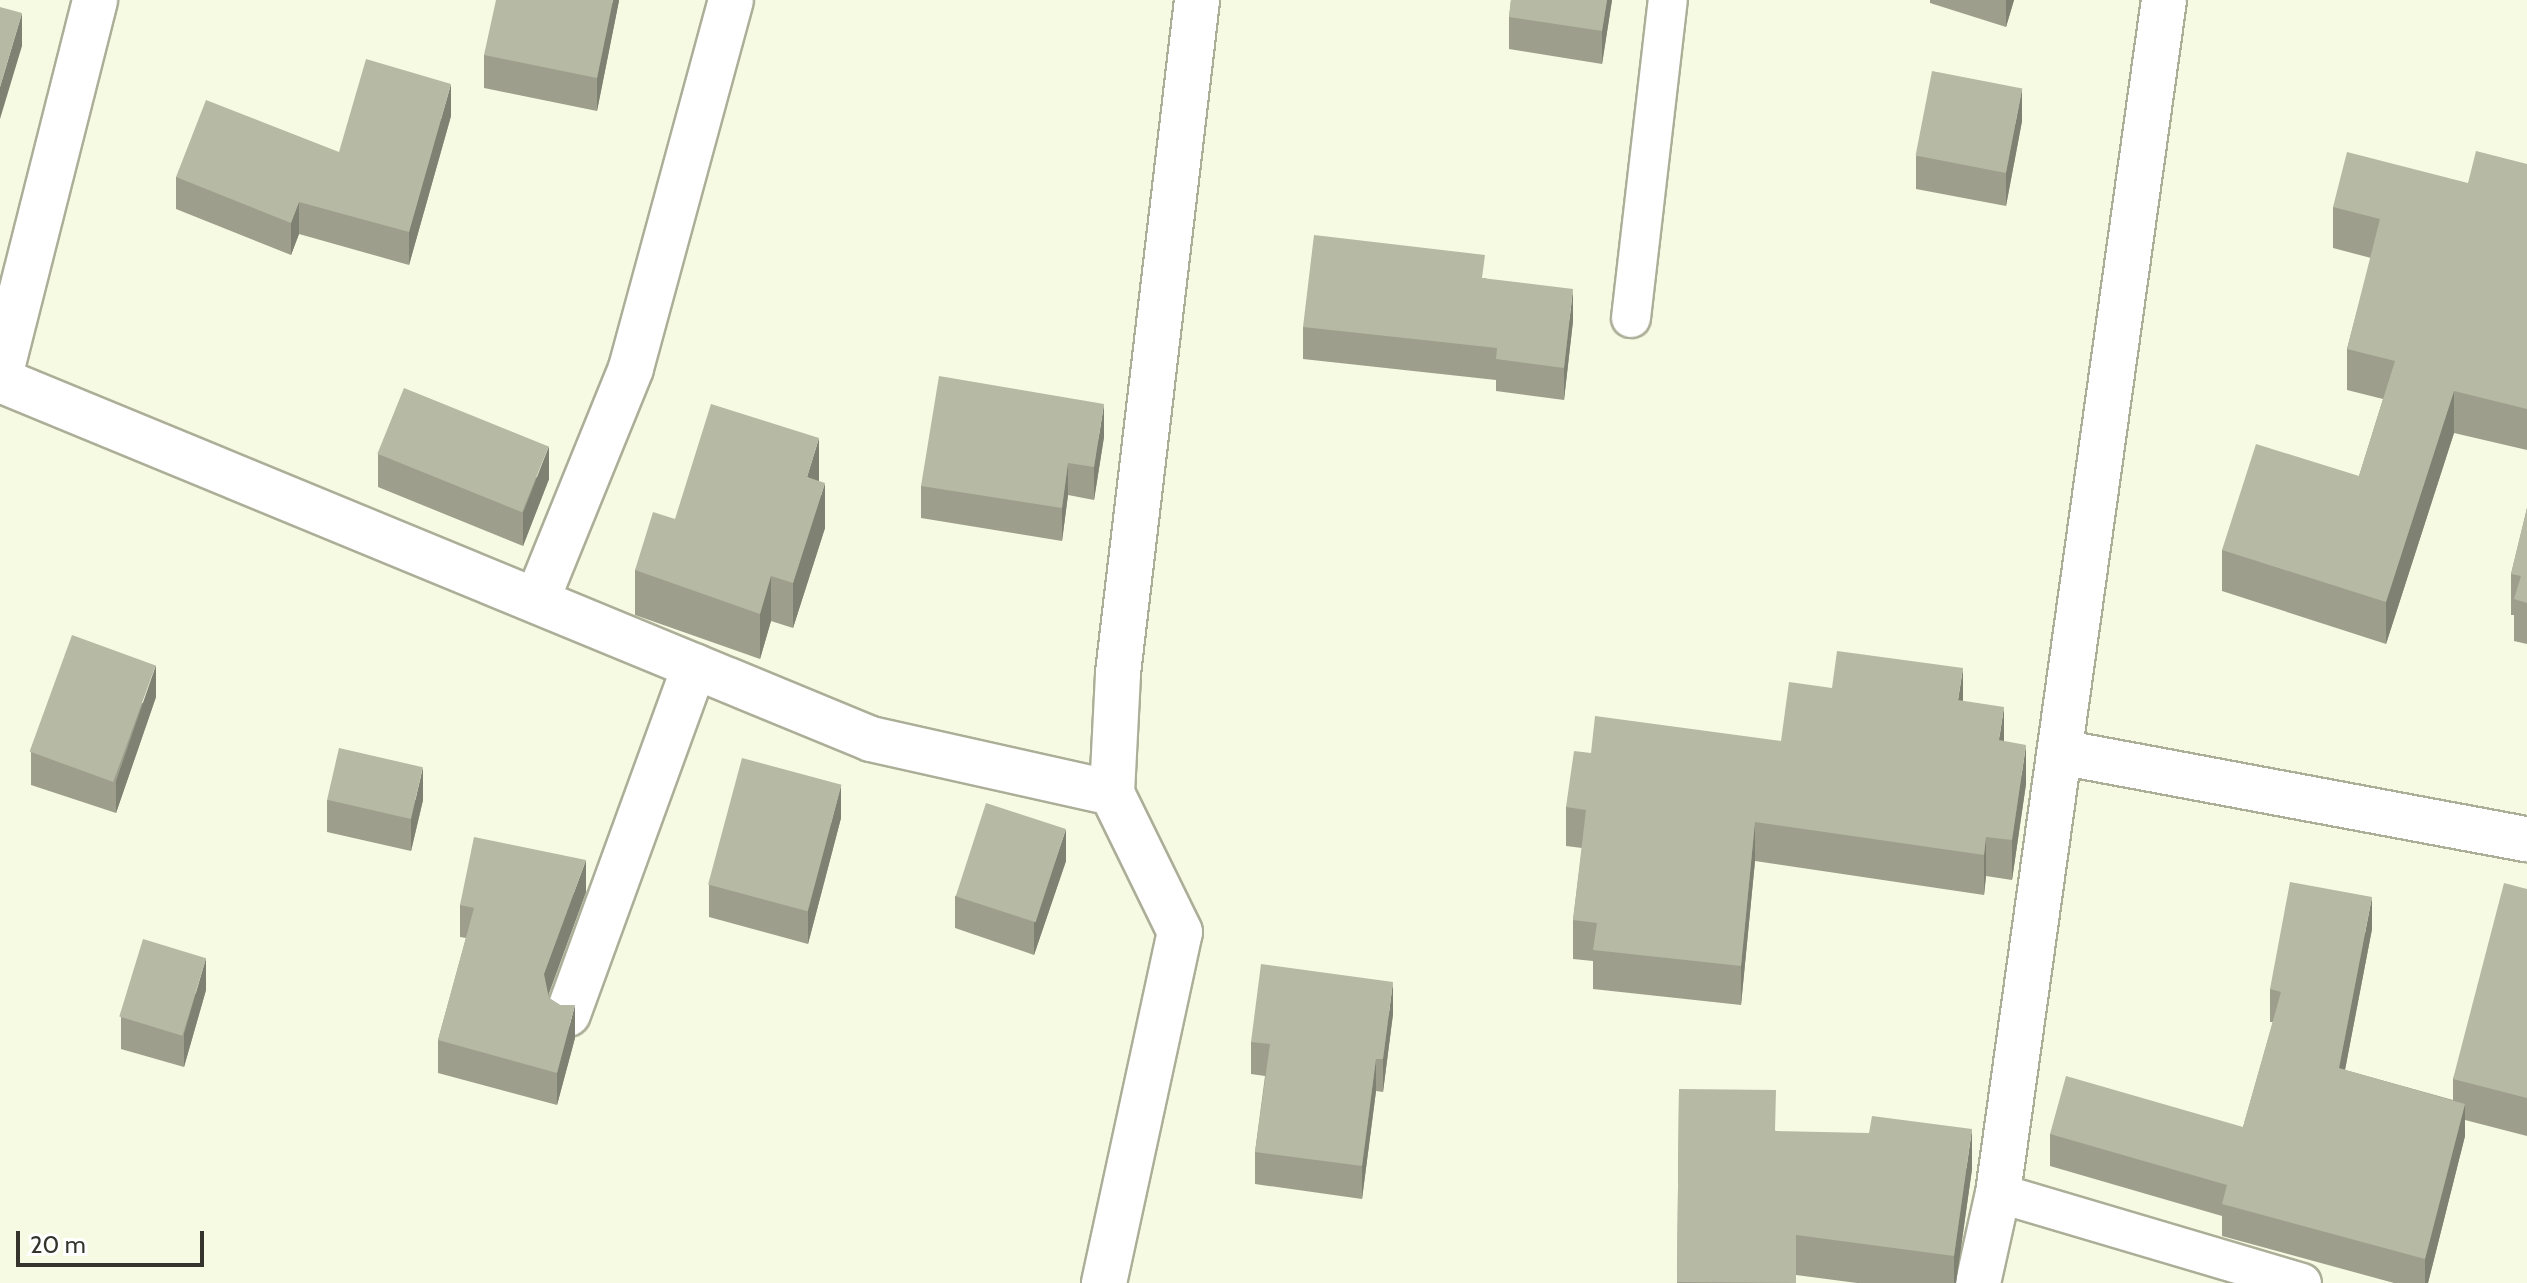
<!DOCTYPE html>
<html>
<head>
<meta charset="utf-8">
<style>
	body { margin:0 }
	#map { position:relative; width:2527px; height:1283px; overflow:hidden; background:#f7fae3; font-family:Cabin,sans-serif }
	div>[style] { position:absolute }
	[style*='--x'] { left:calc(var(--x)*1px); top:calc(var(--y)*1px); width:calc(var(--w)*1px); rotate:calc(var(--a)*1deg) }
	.roads { filter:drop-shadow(2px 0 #acae98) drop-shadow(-2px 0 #acae98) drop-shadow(0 2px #acae98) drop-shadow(0 -2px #acae98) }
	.service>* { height:38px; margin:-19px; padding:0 19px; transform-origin:19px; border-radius:19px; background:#fff }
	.minor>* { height:44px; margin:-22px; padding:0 22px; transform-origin:22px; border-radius:22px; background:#fff }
	.wall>* { inset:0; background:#9d9f8c }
	.shaded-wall>* { inset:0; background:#7f8272 }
	.building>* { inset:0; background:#b6b9a3; transform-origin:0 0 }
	span { translate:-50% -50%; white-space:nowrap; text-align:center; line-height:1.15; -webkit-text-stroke:7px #fff; paint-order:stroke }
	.scale { position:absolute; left:16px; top:1231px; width:188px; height:36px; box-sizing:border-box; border:4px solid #34342c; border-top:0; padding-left:10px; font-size:24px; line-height:28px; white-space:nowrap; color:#34342c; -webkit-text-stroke:6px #fff; paint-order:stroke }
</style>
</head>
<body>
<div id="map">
	<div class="roads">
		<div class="service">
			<div style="--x:1631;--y:318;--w:320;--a:-83.4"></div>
			<div style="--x:1998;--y:1193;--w:317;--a:16.5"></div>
		</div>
		<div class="minor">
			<div style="--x:0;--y:376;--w:388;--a:-75.8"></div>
			<div style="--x:0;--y:380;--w:942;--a:22.4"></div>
			<div style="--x:871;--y:739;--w:247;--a:12.6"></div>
			<div style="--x:537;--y:600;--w:250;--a:-67.9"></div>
			<div style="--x:631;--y:368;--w:381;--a:-74.8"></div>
			<div style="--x:2060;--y:752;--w:475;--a:10.6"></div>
			<div style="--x:568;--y:1014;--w:370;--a:-70"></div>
			<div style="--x:1104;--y:1283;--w:359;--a:-77.8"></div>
			<div style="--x:1180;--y:932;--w:155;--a:-116.1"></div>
			<div style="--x:1112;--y:793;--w:120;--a:-87.1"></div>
			<div style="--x:1118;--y:673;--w:678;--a:-83.3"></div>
			<div style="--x:1978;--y:1283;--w:92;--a:-77.5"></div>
			<div style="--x:1998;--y:1193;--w:1204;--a:-82.08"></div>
		</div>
	</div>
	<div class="wall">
		<div style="clip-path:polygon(619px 0,597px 111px,484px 88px,484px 55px)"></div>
		<div style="clip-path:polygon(1511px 0,1612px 0,1602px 64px,1509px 49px,1509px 17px)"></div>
		<div style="clip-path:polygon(1930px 0,2014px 0,2006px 27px,1930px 3px)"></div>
		<div style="clip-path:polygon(451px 116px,409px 265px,299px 234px,291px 255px,176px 209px,176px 177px,339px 152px)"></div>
		<div style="clip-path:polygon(2022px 121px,2006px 206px,1916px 189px,1916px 156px)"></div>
		<div style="clip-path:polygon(2527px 164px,2527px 450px,2454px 433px,2386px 644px,2222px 591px,2222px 550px,2359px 476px,2383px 399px,2347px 390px,2347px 349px,2371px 258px,2333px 248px,2333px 207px,2468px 183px)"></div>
		<div style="clip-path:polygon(1485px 278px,1573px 321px,1564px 400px,1496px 391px,1496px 380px,1303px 359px,1303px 327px)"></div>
		<div style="clip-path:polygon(1104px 437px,1094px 500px,1068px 495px,1062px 541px,921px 518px,921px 486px)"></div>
		<div style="clip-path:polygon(378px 454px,549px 479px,523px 546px,378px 487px)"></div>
		<div style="clip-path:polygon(819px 481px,825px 528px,793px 628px,771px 621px,760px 659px,635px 615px,635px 570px,675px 519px)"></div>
		<div style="clip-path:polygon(2527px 508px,2527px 644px,2514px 641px,2514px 615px,2511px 615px,2511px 574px)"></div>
		<div style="clip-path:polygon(1832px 688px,1963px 701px,2004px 741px,2026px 784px,2012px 880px,1986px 876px,1984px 895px,1755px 861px,1741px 1005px,1593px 989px,1593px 961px,1573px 959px,1573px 920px,1582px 848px,1566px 846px,1566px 807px,1591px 753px,1781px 741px)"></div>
		<div style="clip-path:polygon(156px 697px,116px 813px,31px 785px,31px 752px)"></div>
		<div style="clip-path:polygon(327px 800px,423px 800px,411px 851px,327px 832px)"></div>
		<div style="clip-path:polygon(841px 818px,808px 944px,709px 917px,709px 885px)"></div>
		<div style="clip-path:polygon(1066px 861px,1034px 955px,955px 928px,955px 896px)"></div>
		<div style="clip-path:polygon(2527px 889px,2527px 1136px,2465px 1120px,2465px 1136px,2428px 1283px,2394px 1283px,2222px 1236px,2222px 1216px,2050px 1166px,2050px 1134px,2243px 1127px,2273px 1022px,2270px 1022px,2270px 989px,2372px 929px,2345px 1070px,2453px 1100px,2453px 1079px)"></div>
		<div style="clip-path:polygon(586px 892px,549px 994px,549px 998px,560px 1005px,575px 1038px,557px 1105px,438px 1073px,438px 1040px,466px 938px,460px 937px,460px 905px)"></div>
		<div style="clip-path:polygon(206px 990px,184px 1067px,121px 1049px,121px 1017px)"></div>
		<div style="clip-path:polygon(1393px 1014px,1383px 1092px,1376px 1091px,1362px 1199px,1255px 1184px,1255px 1152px,1265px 1076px,1251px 1074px,1251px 1042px)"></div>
		<div style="clip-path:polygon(1679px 1089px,1776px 1131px,1972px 1169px,1956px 1283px,1857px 1283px,1796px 1275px,1796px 1283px,1677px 1283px)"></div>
	</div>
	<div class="shaded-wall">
		<div style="clip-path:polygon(613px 0,619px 0,619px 1px,597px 111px,597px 78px)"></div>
		<div style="clip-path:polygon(1607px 0,1612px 0,1602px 64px,1602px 31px)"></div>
		<div style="clip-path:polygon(2006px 0,2014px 0,2006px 27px)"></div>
		<div style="clip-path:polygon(22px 13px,22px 46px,0 119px,0 87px)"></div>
		<div style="clip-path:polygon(451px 84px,451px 116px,409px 265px,409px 232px)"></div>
		<div style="clip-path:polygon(2022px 88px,2022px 121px,2006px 206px,2006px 173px)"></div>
		<div style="clip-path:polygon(299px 202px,299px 234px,291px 255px,291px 223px)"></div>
		<div style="clip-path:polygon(1573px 289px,1573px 321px,1564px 400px,1564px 368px)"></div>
		<div style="clip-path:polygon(2454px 391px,2454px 433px,2386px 644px,2386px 602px)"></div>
		<div style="clip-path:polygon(1104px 404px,1104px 437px,1094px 500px,1094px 467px)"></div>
		<div style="clip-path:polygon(819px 438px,819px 483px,807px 477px)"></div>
		<div style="clip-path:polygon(549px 446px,549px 479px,523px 546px,523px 513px)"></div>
		<div style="clip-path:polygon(1068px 463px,1068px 495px,1062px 541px,1062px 508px)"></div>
		<div style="clip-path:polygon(825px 483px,825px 528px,793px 628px,793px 583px)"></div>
		<div style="clip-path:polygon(771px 576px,771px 621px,760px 659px,760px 614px)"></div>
		<div style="clip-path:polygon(156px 665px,156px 697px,116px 813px,116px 781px)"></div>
		<div style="clip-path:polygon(1963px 668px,1963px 707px,1958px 700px)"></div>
		<div style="clip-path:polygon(2004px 707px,2004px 746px,1999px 740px)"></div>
		<div style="clip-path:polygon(2026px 745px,2026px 784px,2012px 880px,2012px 840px)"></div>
		<div style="clip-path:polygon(423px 767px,423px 800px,411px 851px,411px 819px)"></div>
		<div style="clip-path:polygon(841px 785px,841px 818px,808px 944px,808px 911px)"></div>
		<div style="clip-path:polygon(1755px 822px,1755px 861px,1741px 1005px,1741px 966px)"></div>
		<div style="clip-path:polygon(1066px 829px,1066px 861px,1034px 955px,1034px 923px)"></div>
		<div style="clip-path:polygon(1986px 837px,1986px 876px,1984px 895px,1984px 855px)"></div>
		<div style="clip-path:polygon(586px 860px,586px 892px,544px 1006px,544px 974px)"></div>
		<div style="clip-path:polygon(2372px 897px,2372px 929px,2339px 1101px,2339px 1068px)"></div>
		<div style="clip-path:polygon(206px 958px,206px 990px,184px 1067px,184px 1034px)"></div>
		<div style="clip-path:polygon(1393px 982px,1393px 1014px,1383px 1092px,1383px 1059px)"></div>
		<div style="clip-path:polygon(575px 1005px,575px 1038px,557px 1105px,557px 1073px)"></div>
		<div style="clip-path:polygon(1376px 1059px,1376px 1091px,1362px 1199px,1362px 1166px)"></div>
		<div style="clip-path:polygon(2465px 1104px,2465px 1136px,2428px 1283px,2425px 1283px,2425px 1259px)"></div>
		<div style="clip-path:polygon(1972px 1129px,1972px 1169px,1956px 1283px,1954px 1283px,1954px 1256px)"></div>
	</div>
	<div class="building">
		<div style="clip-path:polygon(496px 0,613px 0,597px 78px,484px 55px)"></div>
		<div style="clip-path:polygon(1511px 0,1607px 0,1602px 31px,1509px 17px)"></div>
		<div style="clip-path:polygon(0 7px,22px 13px,0 87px)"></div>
		<div style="clip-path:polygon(366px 59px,451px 84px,409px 232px,299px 202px,291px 223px,176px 177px,206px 100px,339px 152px)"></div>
		<div style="left:1932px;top:71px;width:92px;height:86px;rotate:11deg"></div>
		<div style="clip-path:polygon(2476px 151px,2527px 164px,2527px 409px,2454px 391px,2386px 602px,2222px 550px,2256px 444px,2359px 476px,2395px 361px,2347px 349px,2380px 219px,2333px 207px,2347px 152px,2468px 183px)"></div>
		<div style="clip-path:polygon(1314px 235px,1485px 255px,1482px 278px,1573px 289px,1564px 368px,1496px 359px,1497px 348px,1303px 327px)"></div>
		<div style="clip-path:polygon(939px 376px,1104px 404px,1094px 467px,1068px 463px,1062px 508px,921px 486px)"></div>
		<div style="left:404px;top:388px;width:156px;height:71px;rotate:22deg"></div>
		<div style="clip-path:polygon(711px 404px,819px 438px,807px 477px,825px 483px,793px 583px,771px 576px,760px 614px,635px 570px,653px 512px,675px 519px)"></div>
		<div style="clip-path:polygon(2527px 508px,2527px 603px,2514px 599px,2521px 576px,2511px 574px)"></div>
		<div style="left:72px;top:635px;width:89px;height:124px;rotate:20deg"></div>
		<div style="clip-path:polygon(1837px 651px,1963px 668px,1958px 700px,2004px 707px,1999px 740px,2026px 745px,2012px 840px,1986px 837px,1984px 855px,1755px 822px,1741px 966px,1593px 950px,1597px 923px,1573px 920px,1586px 810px,1566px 807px,1574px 751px,1591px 753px,1595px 716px,1781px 741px,1789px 682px,1832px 688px)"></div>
		<div style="left:339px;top:748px;width:86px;height:53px;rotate:13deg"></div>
		<div style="left:742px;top:758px;width:103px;height:131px;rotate:15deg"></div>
		<div style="left:986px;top:803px;width:84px;height:98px;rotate:18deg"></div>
		<div style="clip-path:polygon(474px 837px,586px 860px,544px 974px,549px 998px,560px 1005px,575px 1005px,557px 1073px,438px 1040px,474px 908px,460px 905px)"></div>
		<div style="clip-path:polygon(2290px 882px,2372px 897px,2339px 1068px,2465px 1104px,2425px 1259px,2222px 1204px,2227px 1185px,2050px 1134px,2066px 1076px,2243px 1127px,2281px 992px,2270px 989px)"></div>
		<div style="clip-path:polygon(2504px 883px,2527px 889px,2527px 1098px,2453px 1079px)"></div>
		<div style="left:143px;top:939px;width:66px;height:81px;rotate:17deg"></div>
		<div style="clip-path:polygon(1261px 964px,1393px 982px,1383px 1059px,1376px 1059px,1362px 1166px,1255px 1152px,1270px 1044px,1251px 1042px)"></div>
		<div style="clip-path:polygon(1679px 1089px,1776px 1090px,1775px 1131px,1869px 1133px,1872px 1116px,1972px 1129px,1954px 1256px,1796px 1235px,1796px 1283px,1677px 1282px)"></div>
	</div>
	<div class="scale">20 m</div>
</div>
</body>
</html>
